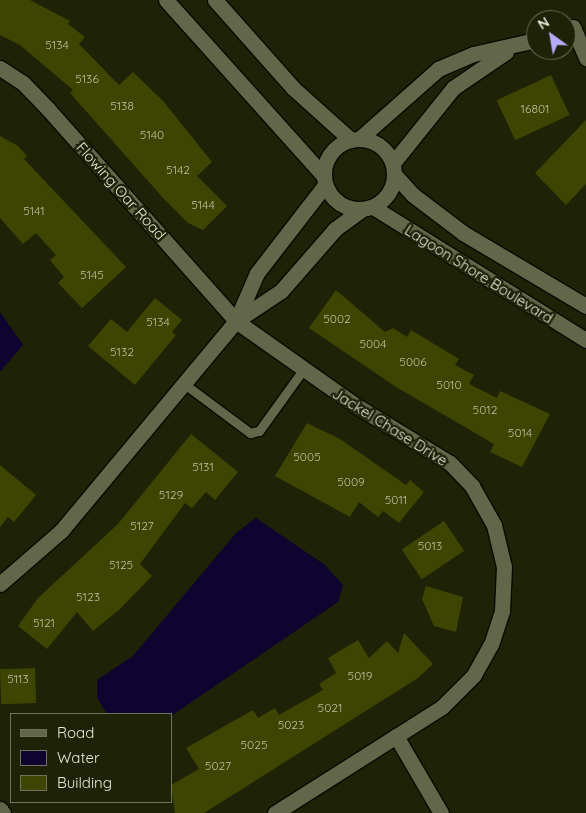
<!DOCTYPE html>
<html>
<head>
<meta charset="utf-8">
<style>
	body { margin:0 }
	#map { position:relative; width:586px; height:813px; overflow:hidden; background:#1e2207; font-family:Quicksand,sans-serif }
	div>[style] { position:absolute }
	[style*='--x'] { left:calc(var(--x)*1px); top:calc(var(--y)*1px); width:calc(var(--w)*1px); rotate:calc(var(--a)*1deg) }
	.water>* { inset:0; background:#0f032f }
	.building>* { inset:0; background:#3e4502; transform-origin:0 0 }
	.roads { filter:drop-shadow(1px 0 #080b00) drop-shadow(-1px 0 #080b00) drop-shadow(0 1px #080b00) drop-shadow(0 -1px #080b00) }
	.lane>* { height:9px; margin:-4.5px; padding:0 4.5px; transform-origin:4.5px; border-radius:4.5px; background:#62674a }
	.street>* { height:15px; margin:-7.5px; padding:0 7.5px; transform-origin:7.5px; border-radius:7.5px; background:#62674a }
	.street>.ring { margin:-7.5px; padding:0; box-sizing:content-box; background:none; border:15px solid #62674a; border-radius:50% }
	span { translate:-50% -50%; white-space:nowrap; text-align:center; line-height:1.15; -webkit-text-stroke:5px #1e2207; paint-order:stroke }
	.number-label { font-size:12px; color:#bbbfa2 }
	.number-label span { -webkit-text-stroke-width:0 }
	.street-label { font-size:15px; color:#e5e8d8 }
	.legend { position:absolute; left:10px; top:713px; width:162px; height:90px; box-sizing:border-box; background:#1e2207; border:1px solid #6e715b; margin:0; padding:6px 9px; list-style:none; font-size:15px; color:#e5e8d8 }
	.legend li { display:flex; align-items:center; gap:10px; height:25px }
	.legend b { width:25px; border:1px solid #6e715b }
	.north { position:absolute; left:526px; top:10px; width:50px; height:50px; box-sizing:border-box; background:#1e2207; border:1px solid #6e715b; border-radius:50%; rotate:328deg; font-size:14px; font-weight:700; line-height:20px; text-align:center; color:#e5e8d8 }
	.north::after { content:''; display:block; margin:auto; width:18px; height:22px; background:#b4acf9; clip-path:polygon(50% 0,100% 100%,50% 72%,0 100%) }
</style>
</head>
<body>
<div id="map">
	<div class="water">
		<div style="clip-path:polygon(0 312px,23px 345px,0 372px)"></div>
		<div style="clip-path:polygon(256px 518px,325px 565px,343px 585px,338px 602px,171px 716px,107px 714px,97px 698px,97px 680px,133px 656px,236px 533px)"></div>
	</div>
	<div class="building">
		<div style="clip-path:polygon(0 0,30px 0,70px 21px,68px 24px,85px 37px,79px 44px,119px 85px,133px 72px,164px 102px,212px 162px,197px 176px,227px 206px,203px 230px,188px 223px,164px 199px,70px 93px,73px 90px,20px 45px,0 35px)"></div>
		<div style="left:551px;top:75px;width:44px;height:60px;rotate:65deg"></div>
		<div style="clip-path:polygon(586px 120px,586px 184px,566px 205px,535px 173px)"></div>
		<div style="clip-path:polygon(0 136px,18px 146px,27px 156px,24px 159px,126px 267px,82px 308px,58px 283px,64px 277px,50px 260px,56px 255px,36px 233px,23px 244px,0 218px)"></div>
		<div style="clip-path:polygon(336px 290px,385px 332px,393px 328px,407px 337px,411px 330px,459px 359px,455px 365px,474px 375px,469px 384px,497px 398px,500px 391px,550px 414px,522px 467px,490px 452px,494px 444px,396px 387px,309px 328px)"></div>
		<div style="clip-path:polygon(155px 298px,182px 320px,172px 332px,176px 335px,135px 385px,88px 346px,111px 319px,127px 332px)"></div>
		<div style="clip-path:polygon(307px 423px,340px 439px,406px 485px,410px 480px,424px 492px,399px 523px,383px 511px,378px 517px,359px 502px,350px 517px,275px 476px)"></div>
		<div style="clip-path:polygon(191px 434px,238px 472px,215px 500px,206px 492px,192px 508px,185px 503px,140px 564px,152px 576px,120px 609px,93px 631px,77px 612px,47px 649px,18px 626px,38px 598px,118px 524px)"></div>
		<div style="clip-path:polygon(0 465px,36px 495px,14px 522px,8px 517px,0 527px)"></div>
		<div style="left:444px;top:521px;width:36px;height:51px;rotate:56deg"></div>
		<div style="clip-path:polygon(426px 586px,463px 597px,456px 632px,434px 626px,422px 599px)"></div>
		<div style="clip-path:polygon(404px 633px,433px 664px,418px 678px,204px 813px,175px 813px,171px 785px,199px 769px,186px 748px,253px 710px,258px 718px,275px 708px,279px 715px,323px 690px,319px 684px,336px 673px,328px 658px,358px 640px,369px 658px,387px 641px,398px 653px)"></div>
		<div style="left:35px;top:668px;width:35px;height:35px;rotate:88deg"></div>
	</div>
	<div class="roads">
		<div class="lane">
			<div style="--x:183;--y:383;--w:84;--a:36.7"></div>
			<div style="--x:250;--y:433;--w:9;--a:-13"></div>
			<div style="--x:259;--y:431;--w:75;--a:-54.2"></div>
		</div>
		<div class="street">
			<div style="--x:166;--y:0;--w:235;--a:48.1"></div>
			<div style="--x:215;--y:0;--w:118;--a:48.4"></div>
			<div style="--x:293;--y:88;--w:78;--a:41.9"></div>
			<div style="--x:573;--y:27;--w:34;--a:67"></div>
			<div style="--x:0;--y:68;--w:27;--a:33"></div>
			<div style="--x:23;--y:83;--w:36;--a:46"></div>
			<div style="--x:48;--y:109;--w:283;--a:48.4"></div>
			<div style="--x:236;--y:321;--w:146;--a:35.2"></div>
			<div style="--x:355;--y:405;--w:111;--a:31.4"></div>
			<div style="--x:450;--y:463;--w:32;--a:46"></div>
			<div style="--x:472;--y:486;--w:45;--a:60.6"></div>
			<div style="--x:494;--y:525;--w:43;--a:76.6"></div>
			<div style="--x:504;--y:567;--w:44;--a:92.6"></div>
			<div style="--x:502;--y:611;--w:35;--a:108"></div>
			<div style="--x:491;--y:644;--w:35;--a:119"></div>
			<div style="--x:474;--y:675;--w:45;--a:135"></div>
			<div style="--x:442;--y:707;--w:198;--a:147.6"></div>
			<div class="ring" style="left:324px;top:139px;width:55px;height:55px"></div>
			<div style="--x:359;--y:139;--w:106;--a:-41.5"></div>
			<div style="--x:438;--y:69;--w:38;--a:-23"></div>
			<div style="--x:473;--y:54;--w:65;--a:-12.5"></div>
			<div style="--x:393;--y:163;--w:96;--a:-51.3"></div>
			<div style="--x:453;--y:88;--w:64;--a:-34.2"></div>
			<div style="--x:394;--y:174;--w:28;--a:48"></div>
			<div style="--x:413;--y:195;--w:63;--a:37.2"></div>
			<div style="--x:463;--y:233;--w:143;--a:30.7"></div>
			<div style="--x:373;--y:207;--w:251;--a:32"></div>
			<div style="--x:236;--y:321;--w:52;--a:-66.4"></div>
			<div style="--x:257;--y:273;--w:111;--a:-52.3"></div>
			<div style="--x:0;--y:584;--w:81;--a:-41"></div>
			<div style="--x:61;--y:531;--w:273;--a:-50.2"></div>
			<div style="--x:236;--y:321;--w:54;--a:-33.7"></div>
			<div style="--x:281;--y:291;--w:82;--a:-48.9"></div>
			<div style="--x:335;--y:229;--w:32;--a:-36"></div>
			<div style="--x:396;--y:736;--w:89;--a:59.7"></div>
			<div style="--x:0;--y:809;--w:5;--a:53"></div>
		</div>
	</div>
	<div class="number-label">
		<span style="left:57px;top:45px">5134</span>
		<span style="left:87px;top:79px">5136</span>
		<span style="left:122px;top:106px">5138</span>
		<span style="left:535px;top:109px">16801</span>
		<span style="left:152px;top:135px">5140</span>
		<span style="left:178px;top:170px">5142</span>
		<span style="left:203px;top:205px">5144</span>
		<span style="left:34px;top:211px">5141</span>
		<span style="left:92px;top:275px">5145</span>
		<span style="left:337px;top:319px">5002</span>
		<span style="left:158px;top:322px">5134</span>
		<span style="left:373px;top:344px">5004</span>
		<span style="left:122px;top:352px">5132</span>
		<span style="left:413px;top:362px">5006</span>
		<span style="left:449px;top:385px">5010</span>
		<span style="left:485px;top:410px">5012</span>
		<span style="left:520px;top:433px">5014</span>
		<span style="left:307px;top:457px">5005</span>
		<span style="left:203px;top:467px">5131</span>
		<span style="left:351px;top:482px">5009</span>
		<span style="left:171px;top:495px">5129</span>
		<span style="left:396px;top:500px">5011</span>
		<span style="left:142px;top:526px">5127</span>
		<span style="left:430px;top:546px">5013</span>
		<span style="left:121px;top:565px">5125</span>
		<span style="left:88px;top:597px">5123</span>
		<span style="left:44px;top:623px">5121</span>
		<span style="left:360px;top:676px">5019</span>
		<span style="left:18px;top:679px">5113</span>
		<span style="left:330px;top:708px">5021</span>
		<span style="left:291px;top:725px">5023</span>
		<span style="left:254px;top:745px">5025</span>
		<span style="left:218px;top:766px">5027</span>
	</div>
	<div class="street-label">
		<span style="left:121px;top:191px;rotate:48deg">Flowing Oar Road</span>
		<span style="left:479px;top:274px;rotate:32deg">Lagoon Shore Boulevard</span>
		<span style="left:390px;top:427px;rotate:32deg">Jackel Chase Drive</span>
	</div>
	<ul class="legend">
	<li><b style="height:6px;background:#62674a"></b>Road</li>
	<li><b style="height:14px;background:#0f032f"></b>Water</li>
	<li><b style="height:14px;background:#3e4502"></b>Building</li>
	</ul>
	<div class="north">N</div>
</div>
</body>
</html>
